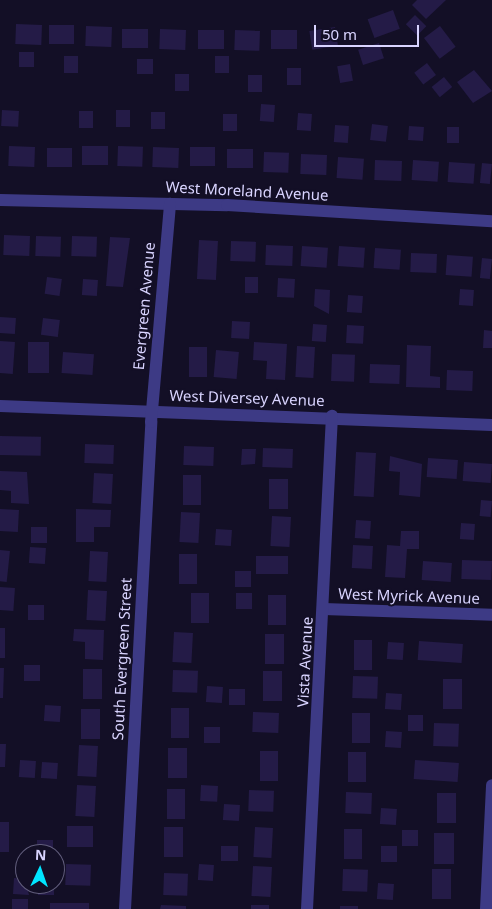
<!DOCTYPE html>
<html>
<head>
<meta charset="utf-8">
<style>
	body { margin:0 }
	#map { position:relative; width:492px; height:909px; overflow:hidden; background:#130f26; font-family:"Noto Sans",sans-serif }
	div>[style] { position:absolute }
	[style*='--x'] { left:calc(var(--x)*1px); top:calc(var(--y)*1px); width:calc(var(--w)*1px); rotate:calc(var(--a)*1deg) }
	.building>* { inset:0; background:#241b47; transform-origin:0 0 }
	.minor>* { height:12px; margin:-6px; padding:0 6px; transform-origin:6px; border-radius:6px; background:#3d3a85 }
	span { translate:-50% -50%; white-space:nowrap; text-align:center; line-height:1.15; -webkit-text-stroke:4px #130f26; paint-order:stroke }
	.street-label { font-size:15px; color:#d9d4ff }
	.north { position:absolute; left:15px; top:844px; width:50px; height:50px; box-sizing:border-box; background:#130f26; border:1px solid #625e7d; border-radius:50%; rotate:3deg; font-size:14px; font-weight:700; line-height:20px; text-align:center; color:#d9d4ff }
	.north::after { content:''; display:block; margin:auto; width:18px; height:22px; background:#00e5ff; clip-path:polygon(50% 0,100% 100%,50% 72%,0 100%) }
	.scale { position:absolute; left:314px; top:25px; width:105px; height:22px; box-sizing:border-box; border:2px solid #d9d4ff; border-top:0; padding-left:6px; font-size:15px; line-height:18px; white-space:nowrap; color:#d9d4ff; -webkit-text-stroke:4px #130f26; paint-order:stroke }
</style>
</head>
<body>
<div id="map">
	<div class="building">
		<div style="clip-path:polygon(417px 0,446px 0,426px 19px,412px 5px)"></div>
		<div style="left:393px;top:10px;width:20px;height:27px;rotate:70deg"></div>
		<div style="left:415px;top:15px;width:16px;height:13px;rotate:45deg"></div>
		<div style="left:16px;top:24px;width:26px;height:20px;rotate:2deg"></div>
		<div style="left:49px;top:25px;width:25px;height:19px"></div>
		<div style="left:86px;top:26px;width:26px;height:20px;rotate:2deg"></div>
		<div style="left:440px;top:26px;width:26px;height:20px;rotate:53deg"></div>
		<div style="left:335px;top:27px;width:19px;height:26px;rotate:81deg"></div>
		<div style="left:122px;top:29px;width:26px;height:19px"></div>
		<div style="left:160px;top:29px;width:26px;height:20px;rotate:2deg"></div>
		<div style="left:198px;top:30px;width:26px;height:19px"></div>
		<div style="left:235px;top:30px;width:25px;height:20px;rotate:2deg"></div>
		<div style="left:271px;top:30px;width:26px;height:19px"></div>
		<div style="left:379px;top:43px;width:16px;height:22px;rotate:72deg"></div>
		<div style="left:19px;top:52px;width:15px;height:15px"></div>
		<div style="left:64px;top:56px;width:14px;height:17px"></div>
		<div style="left:215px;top:56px;width:14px;height:17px"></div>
		<div style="left:137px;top:59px;width:16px;height:15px"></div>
		<div style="left:427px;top:63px;width:15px;height:16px;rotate:53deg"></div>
		<div style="left:350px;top:64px;width:17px;height:13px;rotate:80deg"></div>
		<div style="left:287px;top:68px;width:14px;height:17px"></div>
		<div style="clip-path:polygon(474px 70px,492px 91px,473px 103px,457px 82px)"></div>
		<div style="left:175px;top:74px;width:14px;height:17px"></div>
		<div style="left:248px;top:75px;width:14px;height:17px"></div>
		<div style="left:444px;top:77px;width:13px;height:16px;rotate:51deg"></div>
		<div style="left:261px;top:104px;width:14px;height:17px;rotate:4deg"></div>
		<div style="left:2px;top:110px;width:17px;height:16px;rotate:3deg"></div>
		<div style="left:116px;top:110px;width:14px;height:17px"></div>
		<div style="left:79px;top:111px;width:14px;height:17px"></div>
		<div style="left:151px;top:112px;width:14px;height:17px"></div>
		<div style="left:298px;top:113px;width:14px;height:17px;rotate:4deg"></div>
		<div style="left:223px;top:114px;width:14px;height:17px"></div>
		<div style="left:372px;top:124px;width:16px;height:16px;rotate:7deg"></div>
		<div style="left:335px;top:125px;width:14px;height:17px;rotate:4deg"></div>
		<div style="left:409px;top:126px;width:15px;height:14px;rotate:4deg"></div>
		<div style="left:447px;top:127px;width:12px;height:16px"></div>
		<div style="left:9px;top:146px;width:26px;height:20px;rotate:2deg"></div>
		<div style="left:82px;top:146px;width:26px;height:19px"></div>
		<div style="left:118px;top:146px;width:25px;height:20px;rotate:2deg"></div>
		<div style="left:153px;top:147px;width:26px;height:20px;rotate:2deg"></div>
		<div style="left:190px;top:147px;width:25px;height:19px"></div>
		<div style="left:47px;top:148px;width:25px;height:19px"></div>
		<div style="left:227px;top:149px;width:26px;height:19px"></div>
		<div style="left:264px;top:152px;width:25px;height:20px;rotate:2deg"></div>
		<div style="left:301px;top:154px;width:26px;height:20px;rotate:2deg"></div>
		<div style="left:338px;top:157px;width:26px;height:21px;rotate:4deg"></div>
		<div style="left:375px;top:160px;width:27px;height:20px;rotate:2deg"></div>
		<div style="left:413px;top:160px;width:26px;height:20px;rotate:4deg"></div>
		<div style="left:449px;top:162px;width:26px;height:20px;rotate:4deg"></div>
		<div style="left:482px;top:163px;width:10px;height:20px;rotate:6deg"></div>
		<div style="left:4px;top:235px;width:26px;height:20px;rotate:2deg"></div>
		<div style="left:36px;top:236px;width:25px;height:20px;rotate:2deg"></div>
		<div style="left:72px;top:236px;width:25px;height:20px;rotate:2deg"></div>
		<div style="clip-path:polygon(110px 237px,130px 238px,123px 287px,106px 286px)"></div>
		<div style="left:199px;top:240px;width:19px;height:39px;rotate:3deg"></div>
		<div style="left:231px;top:241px;width:25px;height:20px;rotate:2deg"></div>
		<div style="left:266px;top:245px;width:27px;height:20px;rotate:2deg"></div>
		<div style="left:302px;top:246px;width:26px;height:20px;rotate:4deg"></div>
		<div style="left:339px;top:246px;width:26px;height:20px;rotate:4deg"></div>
		<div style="left:375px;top:248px;width:26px;height:20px;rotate:4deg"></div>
		<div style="left:411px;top:253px;width:26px;height:19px;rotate:2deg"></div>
		<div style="left:447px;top:255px;width:26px;height:20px;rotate:4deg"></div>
		<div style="left:482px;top:258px;width:10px;height:20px;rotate:6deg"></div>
		<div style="left:47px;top:277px;width:15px;height:17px;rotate:8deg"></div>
		<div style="left:245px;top:277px;width:13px;height:16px"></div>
		<div style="left:278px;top:278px;width:17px;height:19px;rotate:3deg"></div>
		<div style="left:83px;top:279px;width:15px;height:16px;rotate:4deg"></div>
		<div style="clip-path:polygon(315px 289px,330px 290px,329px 314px,314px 306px)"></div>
		<div style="left:460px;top:289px;width:14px;height:16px;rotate:4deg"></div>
		<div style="left:348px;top:295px;width:15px;height:17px;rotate:4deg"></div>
		<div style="left:0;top:317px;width:16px;height:16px;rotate:4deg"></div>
		<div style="left:43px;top:318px;width:17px;height:17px;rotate:7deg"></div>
		<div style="left:232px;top:321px;width:18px;height:17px;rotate:3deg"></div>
		<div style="left:313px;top:324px;width:14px;height:17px;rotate:4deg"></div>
		<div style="left:347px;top:325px;width:17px;height:18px;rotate:3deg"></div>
		<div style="clip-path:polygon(484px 330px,492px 331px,492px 348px,483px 348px)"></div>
		<div style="left:0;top:341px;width:15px;height:32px;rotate:4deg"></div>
		<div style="left:28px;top:342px;width:21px;height:31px"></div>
		<div style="clip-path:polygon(254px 342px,287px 344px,285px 380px,266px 379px,267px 361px,253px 360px)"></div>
		<div style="clip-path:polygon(407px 345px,431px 346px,430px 376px,440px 377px,440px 388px,406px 387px)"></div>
		<div style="left:297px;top:346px;width:18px;height:31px;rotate:3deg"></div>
		<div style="left:189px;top:347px;width:18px;height:30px"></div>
		<div style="left:216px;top:350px;width:23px;height:27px;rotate:5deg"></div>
		<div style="left:63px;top:352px;width:31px;height:21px;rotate:4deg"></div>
		<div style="left:332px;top:354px;width:23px;height:27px;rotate:2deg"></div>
		<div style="left:370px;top:364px;width:30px;height:19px;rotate:2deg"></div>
		<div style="left:447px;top:370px;width:26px;height:20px;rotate:2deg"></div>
		<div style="left:0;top:436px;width:41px;height:19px;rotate:1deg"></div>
		<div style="left:85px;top:444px;width:29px;height:19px;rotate:2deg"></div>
		<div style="left:184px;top:446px;width:30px;height:19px;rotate:2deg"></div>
		<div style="left:263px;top:448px;width:30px;height:19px;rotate:2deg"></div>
		<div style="clip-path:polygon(242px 449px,256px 449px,255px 464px,241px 465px)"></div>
		<div style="left:356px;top:452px;width:20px;height:44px;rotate:3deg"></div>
		<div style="clip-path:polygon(390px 456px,422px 464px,420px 497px,399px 495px,400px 472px,389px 471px)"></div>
		<div style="left:428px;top:458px;width:30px;height:19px;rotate:4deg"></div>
		<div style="left:464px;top:462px;width:28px;height:19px;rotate:4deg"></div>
		<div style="clip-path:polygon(0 471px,27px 472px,29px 504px,11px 503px,11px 491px,0 490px)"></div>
		<div style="left:94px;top:473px;width:19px;height:30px;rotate:3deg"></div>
		<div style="left:183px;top:475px;width:18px;height:30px"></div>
		<div style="left:269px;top:479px;width:19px;height:30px"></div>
		<div style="left:481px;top:500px;width:11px;height:16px;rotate:5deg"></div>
		<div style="left:0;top:509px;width:19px;height:22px;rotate:3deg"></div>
		<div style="clip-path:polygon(76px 509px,111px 510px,110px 527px,94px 527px,94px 542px,76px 542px)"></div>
		<div style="left:181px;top:512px;width:19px;height:30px;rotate:3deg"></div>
		<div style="left:272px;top:516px;width:19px;height:30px;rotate:3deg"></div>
		<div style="left:356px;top:520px;width:15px;height:18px;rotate:4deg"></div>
		<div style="left:461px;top:523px;width:14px;height:16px;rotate:4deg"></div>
		<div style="left:31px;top:527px;width:16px;height:16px"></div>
		<div style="left:216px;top:529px;width:16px;height:16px;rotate:4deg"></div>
		<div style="clip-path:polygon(401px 531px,419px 531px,419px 549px,407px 549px,405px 578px,385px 577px,387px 545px,400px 546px)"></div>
		<div style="left:353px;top:545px;width:20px;height:23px;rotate:3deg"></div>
		<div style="left:30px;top:547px;width:16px;height:16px;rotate:4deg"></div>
		<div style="left:0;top:550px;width:10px;height:31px;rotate:6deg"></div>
		<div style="left:90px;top:551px;width:18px;height:30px;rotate:3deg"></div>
		<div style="left:179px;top:554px;width:18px;height:30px"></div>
		<div style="left:256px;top:556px;width:32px;height:18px"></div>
		<div style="left:462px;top:560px;width:30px;height:19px;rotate:2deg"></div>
		<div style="left:423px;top:561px;width:29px;height:19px;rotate:4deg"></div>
		<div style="left:235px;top:571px;width:16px;height:16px"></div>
		<div style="left:0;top:587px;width:15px;height:23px;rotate:4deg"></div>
		<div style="left:88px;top:590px;width:19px;height:30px;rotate:3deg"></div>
		<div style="left:191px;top:593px;width:18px;height:30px"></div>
		<div style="left:236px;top:593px;width:16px;height:16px"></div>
		<div style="left:268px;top:595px;width:18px;height:30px"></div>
		<div style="left:28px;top:605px;width:16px;height:15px"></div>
		<div style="left:0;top:628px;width:5px;height:30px"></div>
		<div style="clip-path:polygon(74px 629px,104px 630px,103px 660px,85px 659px,85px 642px,73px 641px)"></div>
		<div style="left:174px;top:632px;width:19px;height:30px;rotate:3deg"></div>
		<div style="left:265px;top:634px;width:19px;height:30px"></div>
		<div style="left:354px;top:640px;width:18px;height:30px"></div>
		<div style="left:419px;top:641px;width:44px;height:19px;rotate:4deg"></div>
		<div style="left:388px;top:642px;width:16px;height:17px;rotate:4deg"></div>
		<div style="left:24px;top:665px;width:16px;height:16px"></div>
		<div style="clip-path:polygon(0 668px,4px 668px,3px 698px,0 698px)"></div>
		<div style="left:83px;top:669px;width:19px;height:30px"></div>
		<div style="left:173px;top:670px;width:25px;height:22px;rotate:2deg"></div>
		<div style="left:263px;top:671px;width:19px;height:30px"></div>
		<div style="left:353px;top:676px;width:25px;height:22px;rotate:2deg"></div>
		<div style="left:443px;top:679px;width:19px;height:30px"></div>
		<div style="left:207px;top:686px;width:16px;height:16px;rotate:4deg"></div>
		<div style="left:229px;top:689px;width:16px;height:16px"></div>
		<div style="left:386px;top:693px;width:16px;height:16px;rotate:4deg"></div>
		<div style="left:45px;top:705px;width:16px;height:16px;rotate:4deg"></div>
		<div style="left:171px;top:708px;width:18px;height:30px"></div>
		<div style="left:81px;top:709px;width:19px;height:30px"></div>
		<div style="left:253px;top:712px;width:26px;height:20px;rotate:2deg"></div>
		<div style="left:352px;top:713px;width:18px;height:30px"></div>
		<div style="left:408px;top:715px;width:15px;height:16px"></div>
		<div style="left:434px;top:723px;width:25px;height:23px;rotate:2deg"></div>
		<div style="left:204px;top:727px;width:16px;height:16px"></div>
		<div style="left:386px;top:731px;width:16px;height:16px;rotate:4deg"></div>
		<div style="clip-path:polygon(0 744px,6px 744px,5px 767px,0 767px)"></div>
		<div style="left:79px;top:745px;width:19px;height:31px;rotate:3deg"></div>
		<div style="left:168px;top:748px;width:19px;height:30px"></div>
		<div style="left:260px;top:751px;width:18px;height:30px"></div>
		<div style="left:348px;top:752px;width:18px;height:30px"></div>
		<div style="left:20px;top:760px;width:16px;height:17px;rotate:4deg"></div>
		<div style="left:415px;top:760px;width:44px;height:19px;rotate:4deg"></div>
		<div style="left:42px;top:762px;width:16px;height:16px;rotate:4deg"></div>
		<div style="left:77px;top:785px;width:19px;height:31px;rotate:3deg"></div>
		<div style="left:201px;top:785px;width:17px;height:16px;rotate:3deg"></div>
		<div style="left:167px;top:789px;width:18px;height:30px"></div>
		<div style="left:249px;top:790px;width:25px;height:21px;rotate:2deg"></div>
		<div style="left:346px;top:792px;width:26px;height:21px;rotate:2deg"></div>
		<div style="left:437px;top:793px;width:19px;height:30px"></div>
		<div style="left:224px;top:804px;width:16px;height:16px;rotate:4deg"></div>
		<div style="left:381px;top:808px;width:16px;height:16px;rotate:4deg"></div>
		<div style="left:0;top:822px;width:9px;height:30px"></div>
		<div style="left:67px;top:826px;width:26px;height:21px"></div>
		<div style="left:164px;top:827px;width:19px;height:30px"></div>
		<div style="left:255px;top:827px;width:18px;height:30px;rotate:3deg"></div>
		<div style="left:344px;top:829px;width:18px;height:30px"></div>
		<div style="left:402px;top:830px;width:16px;height:16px"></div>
		<div style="left:434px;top:833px;width:20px;height:31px"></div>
		<div style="left:37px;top:840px;width:16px;height:14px"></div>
		<div style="left:221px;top:846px;width:17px;height:15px"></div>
		<div style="left:381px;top:846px;width:16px;height:16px"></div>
		<div style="left:66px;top:864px;width:25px;height:21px;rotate:2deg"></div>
		<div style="left:199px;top:864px;width:15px;height:16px;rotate:4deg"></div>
		<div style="left:253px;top:866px;width:19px;height:30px;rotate:3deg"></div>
		<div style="left:343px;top:869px;width:25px;height:22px;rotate:2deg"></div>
		<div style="left:432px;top:869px;width:19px;height:30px"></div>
		<div style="left:164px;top:873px;width:24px;height:22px;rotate:2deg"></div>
		<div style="clip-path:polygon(14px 878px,25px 879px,29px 895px,13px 894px)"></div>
		<div style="left:378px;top:883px;width:16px;height:16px;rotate:4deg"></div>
		<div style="left:38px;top:884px;width:16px;height:11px"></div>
		<div style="left:12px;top:899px;width:16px;height:10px"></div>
		<div style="left:50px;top:903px;width:39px;height:6px"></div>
		<div style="clip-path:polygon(161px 905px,186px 906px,186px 909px,160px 909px)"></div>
		<div style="left:251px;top:905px;width:18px;height:4px"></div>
		<div style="left:340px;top:906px;width:18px;height:3px"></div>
	</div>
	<div class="minor">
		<div style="--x:0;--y:200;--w:227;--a:1.3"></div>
		<div style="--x:227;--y:205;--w:265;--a:3.5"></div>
		<div style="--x:0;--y:406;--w:492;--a:2.2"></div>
		<div style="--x:324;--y:609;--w:168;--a:2"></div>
		<div style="--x:125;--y:909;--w:488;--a:-86.9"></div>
		<div style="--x:151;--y:422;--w:219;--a:-85"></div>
		<div style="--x:307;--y:909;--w:494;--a:-87.1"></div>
		<div style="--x:486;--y:909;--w:124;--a:-87.2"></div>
	</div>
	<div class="street-label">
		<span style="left:247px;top:191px;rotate:3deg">West Moreland Avenue</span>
		<span style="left:144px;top:306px;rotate:-85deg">Evergreen Avenue</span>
		<span style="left:247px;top:398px;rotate:2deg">West Diversey Avenue</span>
		<span style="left:409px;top:596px;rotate:2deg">West Myrick Avenue</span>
		<span style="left:122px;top:659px;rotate:-87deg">South Evergreen Street</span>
		<span style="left:305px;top:662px;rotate:-87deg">Vista Avenue</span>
	</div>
	<div class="north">N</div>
	<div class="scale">50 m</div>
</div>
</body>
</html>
